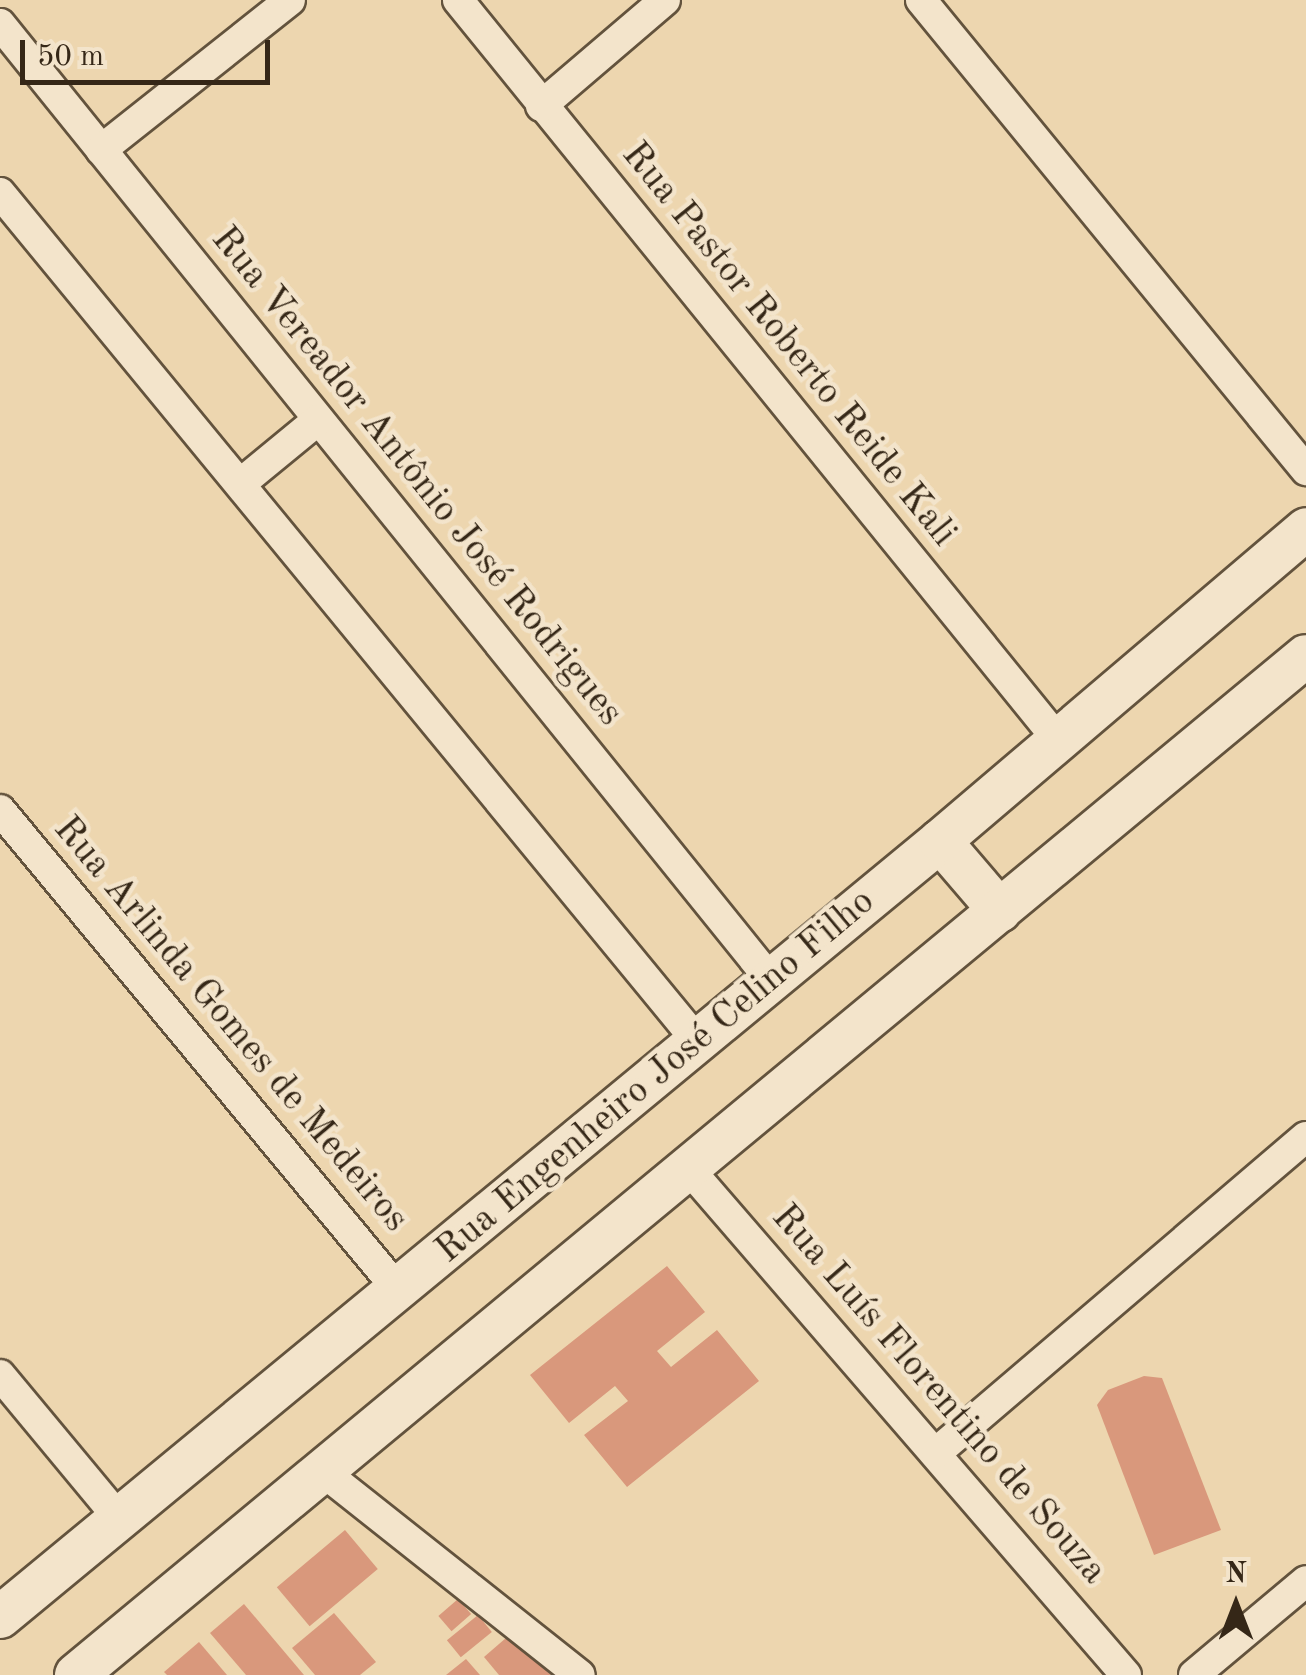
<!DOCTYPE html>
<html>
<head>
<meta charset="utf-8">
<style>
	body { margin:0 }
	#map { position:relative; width:1306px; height:1675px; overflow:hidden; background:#edd6af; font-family:"Old Standard TT",serif }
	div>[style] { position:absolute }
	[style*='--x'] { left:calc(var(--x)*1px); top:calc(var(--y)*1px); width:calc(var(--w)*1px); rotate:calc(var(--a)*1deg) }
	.building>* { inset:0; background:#d9987c; transform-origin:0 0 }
	.roads { filter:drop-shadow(2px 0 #63533d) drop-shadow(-2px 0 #63533d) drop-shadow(0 2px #63533d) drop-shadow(0 -2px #63533d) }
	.street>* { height:30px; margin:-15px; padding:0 15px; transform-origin:15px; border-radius:15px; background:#f3e4cb }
	.secondary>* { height:42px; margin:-21px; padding:0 21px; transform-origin:21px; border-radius:21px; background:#f3e4cb }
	span { translate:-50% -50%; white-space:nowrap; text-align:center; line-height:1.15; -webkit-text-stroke:9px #f3e4cb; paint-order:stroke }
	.street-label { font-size:38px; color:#352717 }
	.north { position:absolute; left:1186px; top:1555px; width:100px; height:100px; -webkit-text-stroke:8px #f3e4cb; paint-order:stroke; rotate:0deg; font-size:28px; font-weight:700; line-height:40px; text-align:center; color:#352717 }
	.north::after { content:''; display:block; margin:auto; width:35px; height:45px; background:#352717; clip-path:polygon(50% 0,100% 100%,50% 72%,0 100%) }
	.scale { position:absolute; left:20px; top:40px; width:250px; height:45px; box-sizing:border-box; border:5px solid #352717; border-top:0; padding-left:12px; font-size:30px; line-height:35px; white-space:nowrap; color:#352717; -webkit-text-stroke:8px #f3e4cb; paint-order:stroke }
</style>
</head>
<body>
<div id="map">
	<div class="building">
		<div style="clip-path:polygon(667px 1266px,705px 1312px,657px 1351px,671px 1367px,717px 1330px,759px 1381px,627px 1487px,584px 1435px,628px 1401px,615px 1386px,569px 1423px,530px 1375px)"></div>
		<div style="clip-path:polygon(1144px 1376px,1162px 1378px,1221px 1530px,1154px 1555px,1097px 1405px,1108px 1390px)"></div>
		<div style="left:345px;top:1530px;width:51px;height:89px;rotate:50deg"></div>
		<div style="left:458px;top:1599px;width:20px;height:26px;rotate:49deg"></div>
		<div style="clip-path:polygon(244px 1604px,304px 1675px,246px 1675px,210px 1633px)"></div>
		<div style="clip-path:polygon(334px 1613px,376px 1662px,360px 1675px,315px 1675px,292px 1648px)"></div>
		<div style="left:478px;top:1615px;width:22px;height:40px;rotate:51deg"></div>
		<div style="clip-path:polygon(514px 1631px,551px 1675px,499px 1675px,484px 1657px)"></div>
		<div style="clip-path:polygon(199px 1642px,227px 1675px,167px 1675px,164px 1672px)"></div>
		<div style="clip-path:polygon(466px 1659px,480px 1675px,446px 1675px)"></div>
	</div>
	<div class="roads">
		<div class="street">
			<div style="--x:458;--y:0;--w:953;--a:50.96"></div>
			<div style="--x:921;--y:0;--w:608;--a:50.68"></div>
			<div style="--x:0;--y:24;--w:1227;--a:51.12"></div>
			<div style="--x:541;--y:106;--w:163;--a:-40.5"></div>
			<div style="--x:101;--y:150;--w:241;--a:-38.4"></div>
			<div style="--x:0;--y:193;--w:1099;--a:50.57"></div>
			<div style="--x:240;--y:484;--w:101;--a:-39.4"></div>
			<div style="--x:0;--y:810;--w:625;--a:50.32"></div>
			<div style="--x:688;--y:1168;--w:670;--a:49.18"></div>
			<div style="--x:0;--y:1375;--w:185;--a:50.3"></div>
			<div style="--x:937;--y:1452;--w:485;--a:-40.5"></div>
			<div style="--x:321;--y:1470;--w:330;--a:38.4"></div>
			<div style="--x:1194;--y:1675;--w:146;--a:-40"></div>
		</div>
		<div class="secondary">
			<div style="--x:940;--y:841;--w:92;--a:49.4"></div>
			<div style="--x:0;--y:1617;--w:1219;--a:-39.54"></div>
			<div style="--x:940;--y:841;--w:481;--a:-40.4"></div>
			<div style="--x:76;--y:1675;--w:1597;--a:-39.64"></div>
		</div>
	</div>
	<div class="street-label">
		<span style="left:788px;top:345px;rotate:51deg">Rua Pastor Roberto Reide Kali</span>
		<span style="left:416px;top:477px;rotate:51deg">Rua Vereador Antônio José Rodrigues</span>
		<span style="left:230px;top:1025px;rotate:50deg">Rua Arlinda Gomes de Medeiros</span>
		<span style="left:656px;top:1077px;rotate:-40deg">Rua Engenheiro José Celino Filho</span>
		<span style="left:938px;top:1395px;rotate:49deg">Rua Luís Florentino de Souza</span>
	</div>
	<div class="north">N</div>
	<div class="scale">50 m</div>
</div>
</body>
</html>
